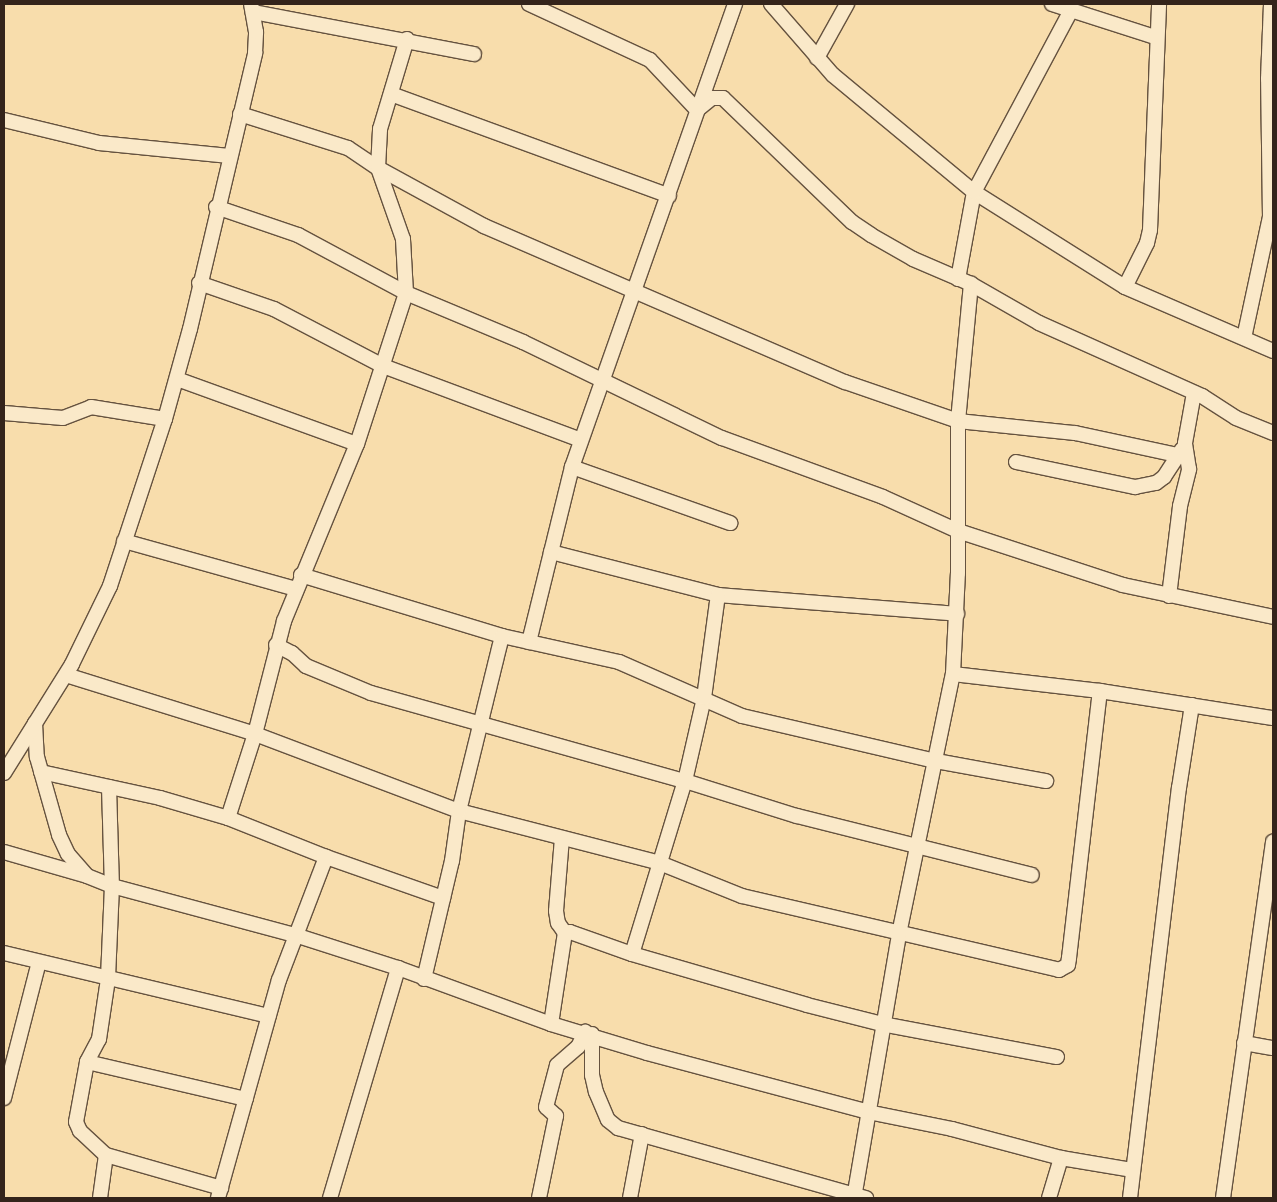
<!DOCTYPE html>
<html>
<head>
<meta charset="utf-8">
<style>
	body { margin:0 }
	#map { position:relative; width:1277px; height:1202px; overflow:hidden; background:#f8ddac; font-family:Alegreya,serif }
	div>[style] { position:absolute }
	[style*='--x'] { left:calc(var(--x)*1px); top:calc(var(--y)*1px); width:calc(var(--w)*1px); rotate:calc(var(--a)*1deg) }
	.roads { filter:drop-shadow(1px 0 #65523f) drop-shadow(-1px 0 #65523f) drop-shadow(0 1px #65523f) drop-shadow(0 -1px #65523f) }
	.street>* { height:14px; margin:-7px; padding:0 7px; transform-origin:7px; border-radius:7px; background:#fae9c9 }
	span { translate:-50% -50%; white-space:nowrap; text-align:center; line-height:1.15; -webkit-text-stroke:4.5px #fae9c9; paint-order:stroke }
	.frame { position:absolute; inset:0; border:5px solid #34241b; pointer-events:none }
</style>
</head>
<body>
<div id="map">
	<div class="roads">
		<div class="street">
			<div style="--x:529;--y:4;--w:133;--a:24.8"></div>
			<div style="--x:650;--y:60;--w:69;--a:46.8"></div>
			<div style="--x:697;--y:110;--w:19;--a:-39"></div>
			<div style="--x:712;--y:98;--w:11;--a:0"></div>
			<div style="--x:723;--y:98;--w:179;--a:43.9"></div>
			<div style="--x:852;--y:222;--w:23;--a:34"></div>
			<div style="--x:871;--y:235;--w:48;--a:29.7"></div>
			<div style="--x:913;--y:259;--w:63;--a:23.3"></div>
			<div style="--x:971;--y:284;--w:78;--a:29.8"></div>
			<div style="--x:1039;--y:323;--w:179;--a:24.1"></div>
			<div style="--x:1202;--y:396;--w:40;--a:32.9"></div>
			<div style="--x:1236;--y:418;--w:40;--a:22"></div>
			<div style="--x:771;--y:4;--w:94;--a:48.9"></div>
			<div style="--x:833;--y:75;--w:183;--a:39.7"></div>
			<div style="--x:974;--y:192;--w:178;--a:32.2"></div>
			<div style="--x:1125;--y:287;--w:161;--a:23.4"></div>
			<div style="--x:1052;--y:4;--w:108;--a:17.8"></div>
			<div style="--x:253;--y:12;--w:225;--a:10.8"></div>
			<div style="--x:817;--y:58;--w:62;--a:-60.9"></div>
			<div style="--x:391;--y:94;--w:296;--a:20.1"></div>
			<div style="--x:240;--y:114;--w:113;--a:17.5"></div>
			<div style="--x:348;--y:148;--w:36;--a:34"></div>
			<div style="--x:378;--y:168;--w:121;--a:28.7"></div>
			<div style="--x:484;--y:226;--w:393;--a:23.4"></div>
			<div style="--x:845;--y:382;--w:120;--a:19"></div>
			<div style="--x:958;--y:421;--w:118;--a:5.9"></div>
			<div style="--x:1075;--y:433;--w:104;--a:12.2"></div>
			<div style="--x:4;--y:120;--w:98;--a:13.6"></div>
			<div style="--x:99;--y:143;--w:131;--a:5.7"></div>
			<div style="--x:216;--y:207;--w:87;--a:18.9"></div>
			<div style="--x:298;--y:235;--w:123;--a:28.2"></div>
			<div style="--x:406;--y:293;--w:127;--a:22.7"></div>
			<div style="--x:523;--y:342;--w:221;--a:25.8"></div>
			<div style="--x:722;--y:438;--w:171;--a:20.1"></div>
			<div style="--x:883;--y:497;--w:82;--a:24.4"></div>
			<div style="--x:958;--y:531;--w:174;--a:18.1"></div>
			<div style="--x:1123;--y:585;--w:153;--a:12"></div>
			<div style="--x:958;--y:279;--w:88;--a:-79.6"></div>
			<div style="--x:974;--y:192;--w:206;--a:-61.9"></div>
			<div style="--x:199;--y:283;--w:79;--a:19.1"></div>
			<div style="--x:274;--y:309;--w:123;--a:27.6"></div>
			<div style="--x:383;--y:366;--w:211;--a:20.5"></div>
			<div style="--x:1125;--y:287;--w:49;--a:-63.4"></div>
			<div style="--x:1147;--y:243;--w:13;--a:-77"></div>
			<div style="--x:1150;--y:230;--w:226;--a:-87.7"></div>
			<div style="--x:1244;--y:338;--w:124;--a:-77.9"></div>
			<div style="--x:1270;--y:217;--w:138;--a:-90.8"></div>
			<div style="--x:1268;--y:79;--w:75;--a:-87.7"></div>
			<div style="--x:177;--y:379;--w:191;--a:19.9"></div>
			<div style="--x:4;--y:413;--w:59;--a:4.8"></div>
			<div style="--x:63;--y:418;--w:30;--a:-21"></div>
			<div style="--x:91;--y:407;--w:75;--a:9.2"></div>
			<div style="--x:1016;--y:462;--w:122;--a:11.9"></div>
			<div style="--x:1135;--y:487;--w:21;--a:-11"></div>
			<div style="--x:1156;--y:483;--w:10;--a:-37"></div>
			<div style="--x:1164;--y:477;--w:33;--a:-57"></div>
			<div style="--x:572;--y:467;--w:168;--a:19.5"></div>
			<div style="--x:124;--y:541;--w:179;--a:15.6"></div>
			<div style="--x:551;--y:552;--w:172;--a:14.4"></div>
			<div style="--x:718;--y:595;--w:240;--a:4.5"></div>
			<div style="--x:301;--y:575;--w:210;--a:16.9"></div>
			<div style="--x:502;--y:636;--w:120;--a:12.5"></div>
			<div style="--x:619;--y:662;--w:134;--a:23.7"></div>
			<div style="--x:742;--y:716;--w:199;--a:13.1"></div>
			<div style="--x:936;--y:761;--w:112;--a:10.3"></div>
			<div style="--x:1169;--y:596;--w:91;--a:-83"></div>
			<div style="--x:1180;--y:506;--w:38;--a:-76"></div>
			<div style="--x:1189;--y:469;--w:26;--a:-99"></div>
			<div style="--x:1185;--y:443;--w:51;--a:-79.8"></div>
			<div style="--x:529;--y:642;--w:180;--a:-76.2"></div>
			<div style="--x:572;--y:467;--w:491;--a:-70.6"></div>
			<div style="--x:276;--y:645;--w:18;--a:27"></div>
			<div style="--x:292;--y:653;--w:19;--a:43"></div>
			<div style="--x:306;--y:666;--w:70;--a:22.6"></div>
			<div style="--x:371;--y:693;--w:326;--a:15.7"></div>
			<div style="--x:685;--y:781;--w:117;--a:17.4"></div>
			<div style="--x:797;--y:816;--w:242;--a:14.1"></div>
			<div style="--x:953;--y:674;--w:148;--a:6.6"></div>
			<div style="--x:1100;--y:691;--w:175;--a:8.9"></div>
			<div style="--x:66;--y:675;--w:198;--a:17.3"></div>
			<div style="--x:255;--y:734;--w:218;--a:20.7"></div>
			<div style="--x:459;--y:811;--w:208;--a:14.5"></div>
			<div style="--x:660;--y:863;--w:88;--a:21.9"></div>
			<div style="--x:742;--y:896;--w:326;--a:13.1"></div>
			<div style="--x:1059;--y:970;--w:10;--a:-29"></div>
			<div style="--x:1068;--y:965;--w:7;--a:-82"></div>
			<div style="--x:1069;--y:958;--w:269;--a:-83.4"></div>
			<div style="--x:35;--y:723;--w:34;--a:87"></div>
			<div style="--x:37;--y:757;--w:81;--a:74.2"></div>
			<div style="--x:59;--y:835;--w:21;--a:65"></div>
			<div style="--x:68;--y:854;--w:28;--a:49"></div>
			<div style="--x:41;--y:772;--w:122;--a:12.3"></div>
			<div style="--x:160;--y:798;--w:71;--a:16.4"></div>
			<div style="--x:228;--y:818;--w:105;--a:21.7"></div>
			<div style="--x:326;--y:857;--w:124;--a:19.3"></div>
			<div style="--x:4;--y:773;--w:128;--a:-58"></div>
			<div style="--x:72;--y:664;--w:87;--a:-64"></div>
			<div style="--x:110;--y:586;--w:176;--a:-71.8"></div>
			<div style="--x:165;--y:419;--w:93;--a:-74.5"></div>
			<div style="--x:190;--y:329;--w:284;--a:-76.7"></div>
			<div style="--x:255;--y:53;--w:21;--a:-87"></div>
			<div style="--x:256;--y:32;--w:28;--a:-100"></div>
			<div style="--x:109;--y:787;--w:99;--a:88.3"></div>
			<div style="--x:112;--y:886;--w:93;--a:92.5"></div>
			<div style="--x:108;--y:979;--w:61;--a:98.5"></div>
			<div style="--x:99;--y:1039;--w:26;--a:118"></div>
			<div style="--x:87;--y:1062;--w:61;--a:100.4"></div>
			<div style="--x:76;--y:1122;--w:10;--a:66"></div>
			<div style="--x:80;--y:1131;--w:35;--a:43"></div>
			<div style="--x:106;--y:1155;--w:120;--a:16"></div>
			<div style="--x:228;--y:818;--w:88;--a:-72.2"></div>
			<div style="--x:255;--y:734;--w:117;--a:-75.6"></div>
			<div style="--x:284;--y:621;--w:191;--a:-67.6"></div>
			<div style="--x:357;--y:444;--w:159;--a:-72"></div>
			<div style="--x:406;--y:293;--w:54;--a:-93.2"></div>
			<div style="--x:403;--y:239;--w:75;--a:-109.4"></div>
			<div style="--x:378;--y:168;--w:39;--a:-87"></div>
			<div style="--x:380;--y:129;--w:94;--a:-73.3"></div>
			<div style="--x:562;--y:838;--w:73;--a:94.7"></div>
			<div style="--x:556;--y:911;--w:12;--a:81"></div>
			<div style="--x:558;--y:923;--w:12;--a:55"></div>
			<div style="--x:4;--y:852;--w:86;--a:16.1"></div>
			<div style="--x:87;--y:876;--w:27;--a:22"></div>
			<div style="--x:112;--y:886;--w:189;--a:15"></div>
			<div style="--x:295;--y:935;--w:108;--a:17.8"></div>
			<div style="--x:398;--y:968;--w:163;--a:20.1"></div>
			<div style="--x:551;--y:1024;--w:100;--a:16.8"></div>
			<div style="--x:647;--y:1053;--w:229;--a:14.9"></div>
			<div style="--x:868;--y:1112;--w:86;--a:11.4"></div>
			<div style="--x:952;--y:1129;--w:113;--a:14.9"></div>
			<div style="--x:1061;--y:1158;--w:73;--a:9.5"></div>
			<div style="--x:565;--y:933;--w:5;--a:-11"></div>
			<div style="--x:570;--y:932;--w:66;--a:19.5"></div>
			<div style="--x:632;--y:954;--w:182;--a:16.2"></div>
			<div style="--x:807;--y:1005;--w:77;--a:14.2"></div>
			<div style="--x:882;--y:1024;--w:178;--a:10.7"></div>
			<div style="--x:4;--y:953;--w:272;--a:13.4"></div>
			<div style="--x:632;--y:954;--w:181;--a:-73"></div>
			<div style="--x:685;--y:781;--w:85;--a:-77.1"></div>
			<div style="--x:704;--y:698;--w:104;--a:-82.3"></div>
			<div style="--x:424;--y:979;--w:121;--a:-76.7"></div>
			<div style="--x:452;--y:861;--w:50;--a:-82"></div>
			<div style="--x:459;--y:811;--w:180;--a:-76.2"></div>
			<div style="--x:551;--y:1024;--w:92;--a:-81.3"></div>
			<div style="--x:592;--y:1034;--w:41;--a:90"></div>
			<div style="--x:592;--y:1075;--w:17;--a:77"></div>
			<div style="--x:596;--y:1092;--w:30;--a:67"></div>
			<div style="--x:608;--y:1120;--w:13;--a:39"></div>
			<div style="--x:618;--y:1128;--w:258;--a:15.8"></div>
			<div style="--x:1244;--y:1043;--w:29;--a:10"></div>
			<div style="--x:87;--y:1062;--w:163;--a:13.1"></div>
			<div style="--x:4;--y:1098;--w:140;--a:-75.6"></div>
			<div style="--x:100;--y:1198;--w:43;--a:-82.1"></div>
			<div style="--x:218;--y:1198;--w:226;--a:-74.4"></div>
			<div style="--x:279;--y:980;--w:132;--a:-69.1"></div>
			<div style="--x:330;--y:1198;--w:240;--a:-73.5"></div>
			<div style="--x:539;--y:1198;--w:84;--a:-78.3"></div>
			<div style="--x:556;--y:1116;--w:13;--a:-138"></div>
			<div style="--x:546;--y:1107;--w:43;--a:-75.3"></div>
			<div style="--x:557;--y:1065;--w:28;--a:-41"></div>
			<div style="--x:578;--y:1047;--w:17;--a:-65"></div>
			<div style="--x:630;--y:1198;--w:65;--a:-79.4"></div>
			<div style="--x:854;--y:1198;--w:268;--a:-80.3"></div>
			<div style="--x:899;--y:934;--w:266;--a:-78.3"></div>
			<div style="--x:953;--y:674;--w:101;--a:-87.2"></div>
			<div style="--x:958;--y:573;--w:152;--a:-90"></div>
			<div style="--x:958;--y:421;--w:138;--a:-84.6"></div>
			<div style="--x:1049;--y:1198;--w:42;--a:-73.3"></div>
			<div style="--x:1130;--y:1198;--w:413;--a:-83.2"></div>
			<div style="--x:1179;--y:788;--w:84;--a:-81.1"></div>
			<div style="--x:1223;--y:1198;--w:360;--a:-82"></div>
		</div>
	</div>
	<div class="frame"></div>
</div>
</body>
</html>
